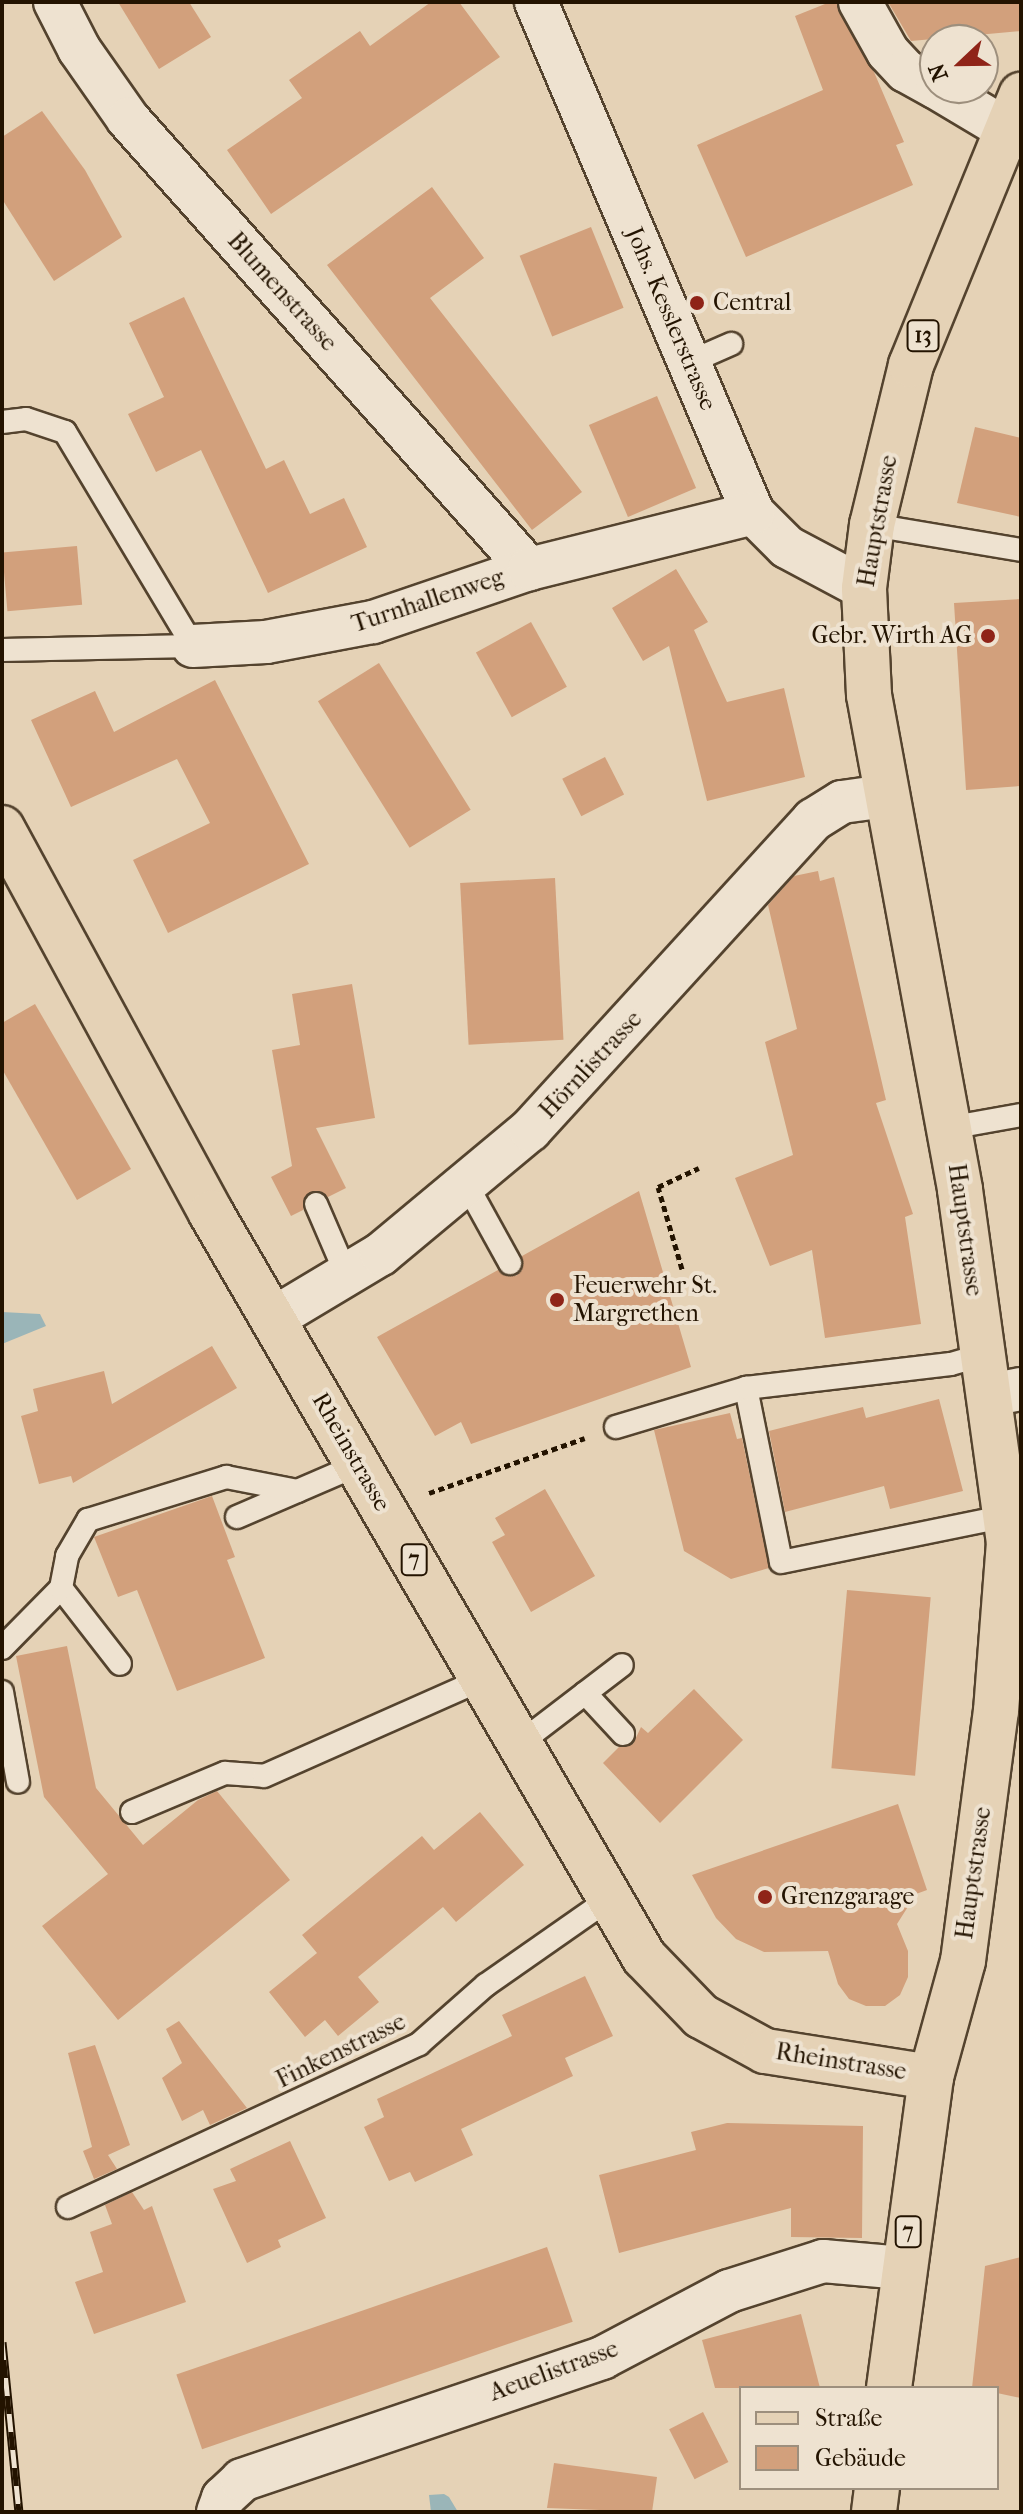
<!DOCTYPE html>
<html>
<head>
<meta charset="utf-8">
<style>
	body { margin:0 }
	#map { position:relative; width:1023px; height:2514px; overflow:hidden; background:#e5d2b6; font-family:"IM FELL French Canon",serif }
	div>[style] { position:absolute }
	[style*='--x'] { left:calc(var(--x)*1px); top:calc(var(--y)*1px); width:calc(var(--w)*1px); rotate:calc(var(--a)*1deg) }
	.water>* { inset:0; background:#9ab5b8 }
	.building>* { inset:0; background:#d2a07c; transform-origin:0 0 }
	.path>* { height:5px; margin-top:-2.5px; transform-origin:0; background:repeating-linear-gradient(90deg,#231300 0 6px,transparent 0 10px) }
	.roads { filter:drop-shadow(2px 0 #54432e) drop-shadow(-2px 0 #54432e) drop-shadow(0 2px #54432e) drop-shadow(0 -2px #54432e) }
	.service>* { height:22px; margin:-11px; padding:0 11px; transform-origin:11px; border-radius:11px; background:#eee2d0 }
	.minor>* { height:42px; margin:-21px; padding:0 21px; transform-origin:21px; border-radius:21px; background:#eee2d0 }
	.primary>* { height:44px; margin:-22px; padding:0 22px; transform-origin:22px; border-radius:22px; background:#e5d2b6 }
	.rail>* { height:9px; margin-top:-4.5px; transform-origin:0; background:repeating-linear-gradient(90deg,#eee2d0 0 18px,#231300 0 36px); box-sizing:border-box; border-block:2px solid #231300 }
	.dots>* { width:22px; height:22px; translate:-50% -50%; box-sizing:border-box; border:4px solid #eee2d0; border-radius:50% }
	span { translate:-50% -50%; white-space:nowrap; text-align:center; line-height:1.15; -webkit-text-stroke:8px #eee2d0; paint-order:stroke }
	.shield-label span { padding:2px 6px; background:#eee2d0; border:2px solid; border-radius:6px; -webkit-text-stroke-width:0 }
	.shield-label { font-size:22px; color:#231300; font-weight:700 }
	.street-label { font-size:24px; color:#231300 }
	.poi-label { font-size:24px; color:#231300 }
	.left { translate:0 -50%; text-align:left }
	.right { translate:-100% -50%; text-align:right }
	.frame { position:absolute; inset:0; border:4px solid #231300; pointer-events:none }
	.legend { position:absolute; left:739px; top:2386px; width:260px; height:104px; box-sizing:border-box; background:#eee2d0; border:2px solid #9d8f7d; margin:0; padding:10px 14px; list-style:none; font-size:24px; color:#231300 }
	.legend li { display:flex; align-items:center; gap:16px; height:40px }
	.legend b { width:40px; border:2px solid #9d8f7d }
	.north { position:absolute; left:919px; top:24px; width:80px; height:80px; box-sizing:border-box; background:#eee2d0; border:2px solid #9d8f7d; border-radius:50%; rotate:248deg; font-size:22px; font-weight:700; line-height:32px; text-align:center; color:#231300 }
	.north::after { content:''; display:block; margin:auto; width:28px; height:36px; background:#8f2418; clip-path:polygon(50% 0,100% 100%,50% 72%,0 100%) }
</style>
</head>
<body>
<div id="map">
	<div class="water">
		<div style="clip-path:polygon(2px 1312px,40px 1314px,46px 1326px,2px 1344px)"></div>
		<div style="clip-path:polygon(444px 2494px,449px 2497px,458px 2512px,431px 2512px,429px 2495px)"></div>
	</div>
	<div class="building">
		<div style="clip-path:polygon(118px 2px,189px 2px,211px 37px,159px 69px)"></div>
		<div style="clip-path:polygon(431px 2px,459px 2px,500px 57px,271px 214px,227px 150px,302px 98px,289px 80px,360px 31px,370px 46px)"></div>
		<div style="clip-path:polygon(830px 2px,836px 2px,874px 72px,904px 142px,896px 145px,913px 185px,746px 257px,697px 145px,823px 90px,795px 16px)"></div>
		<div style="clip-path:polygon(888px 2px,1021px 2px,1021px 31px,911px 41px)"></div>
		<div style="clip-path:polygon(42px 111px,85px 170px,122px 237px,54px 281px,2px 199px,2px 137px)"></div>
		<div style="clip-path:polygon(432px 187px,484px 258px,430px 298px,582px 492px,532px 530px,327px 265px)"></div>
		<div style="left:591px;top:227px;width:87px;height:77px;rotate:68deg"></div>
		<div style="clip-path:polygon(184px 297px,266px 469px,284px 460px,310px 514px,344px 498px,367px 547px,268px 593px,201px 450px,156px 472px,128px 414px,164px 397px,129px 323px)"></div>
		<div style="left:657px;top:396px;width:100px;height:74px;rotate:67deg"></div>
		<div style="clip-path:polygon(975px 427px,1021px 438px,1021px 517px,957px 503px)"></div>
		<div style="left:77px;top:546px;width:59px;height:75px;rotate:85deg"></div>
		<div style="clip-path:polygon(676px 569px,708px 622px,694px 630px,727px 702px,784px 688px,805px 777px,707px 801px,669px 646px,643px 661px,612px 608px)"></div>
		<div style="clip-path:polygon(1021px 599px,1021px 786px,966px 790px,954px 603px)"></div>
		<div style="left:531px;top:622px;width:74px;height:63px;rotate:61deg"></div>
		<div style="left:379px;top:663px;width:173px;height:72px;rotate:58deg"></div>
		<div style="clip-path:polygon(215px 680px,309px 864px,168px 933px,133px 860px,210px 823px,177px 759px,71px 807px,31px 720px,95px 691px,114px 732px)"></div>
		<div style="left:605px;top:757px;width:42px;height:48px;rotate:63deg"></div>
		<div style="clip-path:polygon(818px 871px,820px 881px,834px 877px,886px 1100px,876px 1103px,913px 1214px,905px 1217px,921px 1324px,825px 1338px,812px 1250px,770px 1266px,735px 1178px,793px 1155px,765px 1042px,797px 1029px,768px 905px,794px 876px)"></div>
		<div style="left:555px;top:878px;width:162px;height:95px;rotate:87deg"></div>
		<div style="clip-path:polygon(352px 984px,375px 1118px,316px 1128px,346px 1188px,328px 1197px,310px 1192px,303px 1210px,291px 1216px,271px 1177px,292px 1166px,272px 1050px,300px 1045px,292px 994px)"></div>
		<div style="clip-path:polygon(35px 1004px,131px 1169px,77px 1200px,2px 1069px,2px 1023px)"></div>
		<div style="clip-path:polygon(639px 1191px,691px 1367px,471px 1444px,461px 1422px,435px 1436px,377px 1337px,498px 1270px,516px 1276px,522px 1270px,522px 1256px)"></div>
		<div style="clip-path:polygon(212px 1346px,237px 1388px,73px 1483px,71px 1476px,39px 1484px,21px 1416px,38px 1411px,33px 1389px,104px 1371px,112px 1404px)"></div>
		<div style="clip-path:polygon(939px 1399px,963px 1491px,890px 1509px,884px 1486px,785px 1512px,769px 1431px,863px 1407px,866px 1418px)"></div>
		<div style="clip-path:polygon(730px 1413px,737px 1439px,742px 1438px,769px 1568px,731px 1579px,684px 1551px,654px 1430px)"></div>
		<div style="clip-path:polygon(545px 1489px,595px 1576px,531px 1612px,492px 1542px,505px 1535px,495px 1518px)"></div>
		<div style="clip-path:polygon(212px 1496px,235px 1557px,227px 1560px,265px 1658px,177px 1691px,137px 1590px,118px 1597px,94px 1537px)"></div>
		<div style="left:847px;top:1590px;width:84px;height:179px;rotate:5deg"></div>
		<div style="clip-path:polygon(67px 1646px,96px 1788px,143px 1845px,198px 1800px,217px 1791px,290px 1880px,118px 2020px,42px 1926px,108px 1874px,44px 1797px,16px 1656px)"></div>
		<div style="clip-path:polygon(694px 1689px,743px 1740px,660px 1823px,603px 1763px,619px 1747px,633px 1744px,641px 1727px,648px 1733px)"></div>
		<div style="clip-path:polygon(898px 1804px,927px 1890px,916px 1894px,897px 1924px,908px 1951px,908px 1977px,900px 1995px,885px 2006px,866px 2006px,849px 1999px,838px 1984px,828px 1951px,764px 1952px,736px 1939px,716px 1918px,692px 1875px)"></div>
		<div style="clip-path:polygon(480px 1812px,524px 1865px,456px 1922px,443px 1907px,358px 1977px,379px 2002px,338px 2036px,325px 2020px,305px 2037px,269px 1992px,317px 1953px,302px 1935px,422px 1836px,434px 1850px)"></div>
		<div style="clip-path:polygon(585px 1976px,613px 2036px,565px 2058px,573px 2076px,461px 2129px,473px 2155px,415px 2182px,410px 2172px,389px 2181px,364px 2127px,384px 2117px,377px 2099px,512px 2036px,502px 2015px)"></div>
		<div style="clip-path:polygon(179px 2021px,200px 2048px,247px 2108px,210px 2125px,203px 2110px,182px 2121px,162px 2078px,182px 2063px,166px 2029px)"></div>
		<div style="clip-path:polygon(95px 2045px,130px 2145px,108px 2155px,117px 2169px,94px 2179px,83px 2151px,92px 2147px,68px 2053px)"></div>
		<div style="clip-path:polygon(727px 2123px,863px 2126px,862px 2238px,791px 2237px,791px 2208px,619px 2253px,599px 2175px,696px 2150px,691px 2132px)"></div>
		<div style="clip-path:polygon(290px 2141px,326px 2218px,278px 2240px,281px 2247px,247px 2263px,213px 2189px,236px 2181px,230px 2169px)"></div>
		<div style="clip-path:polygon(132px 2192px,144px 2210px,152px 2206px,186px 2302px,94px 2334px,75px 2282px,103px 2272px,90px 2232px,112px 2224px,105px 2205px)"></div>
		<div style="left:547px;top:2247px;width:79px;height:392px;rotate:71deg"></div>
		<div style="clip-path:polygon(1021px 2257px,1021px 2398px,997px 2393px,997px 2388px,972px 2388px,985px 2266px)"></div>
		<div style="clip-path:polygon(801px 2314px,820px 2388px,715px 2388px,702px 2340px)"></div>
		<div style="left:703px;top:2412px;width:56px;height:38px;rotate:63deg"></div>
		<div style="clip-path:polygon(554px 2463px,657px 2477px,652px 2512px,547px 2508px)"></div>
	</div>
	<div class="path">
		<div style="--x:682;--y:1269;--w:85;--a:-106.3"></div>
		<div style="--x:658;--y:1187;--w:45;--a:-24.9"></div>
		<div style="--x:429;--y:1493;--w:165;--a:-19.4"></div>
	</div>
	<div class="roads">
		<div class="service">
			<div style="--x:690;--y:362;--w:45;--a:-23.7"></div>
			<div style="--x:2;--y:422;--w:24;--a:-7"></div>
			<div style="--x:26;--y:419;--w:41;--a:18.4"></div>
			<div style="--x:65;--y:432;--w:249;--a:59.1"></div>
			<div style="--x:872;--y:525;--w:151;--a:9.5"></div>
			<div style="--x:2;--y:650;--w:191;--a:-1.2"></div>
			<div style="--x:949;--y:1128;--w:73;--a:-10.2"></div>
			<div style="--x:468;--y:1187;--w:87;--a:61.1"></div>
			<div style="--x:316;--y:1204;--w:78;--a:66.7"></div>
			<div style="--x:746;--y:1388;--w:177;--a:78.6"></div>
			<div style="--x:781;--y:1562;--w:231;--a:-11.5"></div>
			<div style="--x:616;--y:1427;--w:136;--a:-16.7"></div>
			<div style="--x:746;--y:1388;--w:206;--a:-6.7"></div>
			<div style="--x:951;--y:1364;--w:33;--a:-16"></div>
			<div style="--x:237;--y:1517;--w:132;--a:-23.3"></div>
			<div style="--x:61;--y:1588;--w:96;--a:52.2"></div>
			<div style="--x:2;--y:1648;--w:84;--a:-45.5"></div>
			<div style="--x:61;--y:1588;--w:33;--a:-79"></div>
			<div style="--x:67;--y:1556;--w:42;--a:-59.7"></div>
			<div style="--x:88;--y:1520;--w:145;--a:-17.3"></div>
			<div style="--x:226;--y:1477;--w:73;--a:11"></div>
			<div style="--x:2;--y:1692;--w:91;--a:79.9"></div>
			<div style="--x:585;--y:1693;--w:56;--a:47.2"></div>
			<div style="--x:520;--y:1743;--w:128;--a:-37.4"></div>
			<div style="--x:132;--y:1812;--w:101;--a:-22.8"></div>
			<div style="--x:225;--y:1773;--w:39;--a:4"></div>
			<div style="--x:264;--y:1776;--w:240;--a:-23.9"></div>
			<div style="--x:68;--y:2207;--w:387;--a:-24.9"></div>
			<div style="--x:419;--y:2044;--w:89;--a:-41.4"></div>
			<div style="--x:486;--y:1985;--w:150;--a:-35"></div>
		</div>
		<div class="minor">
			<div style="--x:55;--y:2;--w:53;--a:62.9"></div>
			<div style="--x:79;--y:49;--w:85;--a:55"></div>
			<div style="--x:128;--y:119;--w:603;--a:48.3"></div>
			<div style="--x:536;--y:2;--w:555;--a:66.99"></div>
			<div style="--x:753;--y:513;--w:48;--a:45"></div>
			<div style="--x:787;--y:547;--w:87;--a:28"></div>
			<div style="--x:860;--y:2;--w:57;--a:60.8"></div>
			<div style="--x:888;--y:52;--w:26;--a:47"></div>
			<div style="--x:906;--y:71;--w:33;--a:29"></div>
			<div style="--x:937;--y:88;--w:98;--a:30.8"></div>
			<div style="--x:193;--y:646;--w:73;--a:-3.1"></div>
			<div style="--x:266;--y:642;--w:109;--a:-10.6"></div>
			<div style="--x:373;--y:622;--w:165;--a:-18.8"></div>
			<div style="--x:529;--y:569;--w:231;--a:-14"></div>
			<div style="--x:274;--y:1318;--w:125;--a:-30.9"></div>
			<div style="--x:381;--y:1254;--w:194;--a:-39.8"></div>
			<div style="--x:530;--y:1130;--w:420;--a:-47.6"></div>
			<div style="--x:813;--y:820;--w:34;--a:-32"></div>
			<div style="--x:842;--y:802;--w:43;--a:-7.9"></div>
			<div style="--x:990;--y:1395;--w:32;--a:-11"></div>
			<div style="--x:218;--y:2512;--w:15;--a:-70"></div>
			<div style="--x:223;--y:2498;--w:26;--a:-43"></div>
			<div style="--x:242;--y:2480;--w:380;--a:-18.7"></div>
			<div style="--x:602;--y:2358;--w:144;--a:-27.8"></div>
			<div style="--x:729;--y:2291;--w:99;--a:-17.7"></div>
			<div style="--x:823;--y:2261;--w:80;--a:5"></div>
		</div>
		<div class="primary">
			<div style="--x:2;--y:828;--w:438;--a:61.5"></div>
			<div style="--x:211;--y:1213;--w:861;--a:59.8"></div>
			<div style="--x:644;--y:1957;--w:82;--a:46"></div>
			<div style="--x:701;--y:2016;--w:73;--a:28.7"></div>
			<div style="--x:765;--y:2051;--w:168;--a:8.9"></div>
			<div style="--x:889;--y:2388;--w:314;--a:-82.3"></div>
			<div style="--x:931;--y:2077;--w:120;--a:-74.6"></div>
			<div style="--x:963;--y:1961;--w:252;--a:-82.5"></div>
			<div style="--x:996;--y:1711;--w:169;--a:-85.6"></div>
			<div style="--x:1009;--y:1543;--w:357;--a:-97.9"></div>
			<div style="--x:960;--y:1189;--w:502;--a:-100.44"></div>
			<div style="--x:869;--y:695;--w:107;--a:-92.7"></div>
			<div style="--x:864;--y:588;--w:64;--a:-82.8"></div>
			<div style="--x:872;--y:525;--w:165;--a:-76.3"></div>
			<div style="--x:911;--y:365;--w:292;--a:-67.8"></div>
			<div style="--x:874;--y:2512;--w:24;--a:-83"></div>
		</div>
	</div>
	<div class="rail">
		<div style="--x:2;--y:2342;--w:171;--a:84.3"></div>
	</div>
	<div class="dots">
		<div style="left:697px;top:303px;background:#8f2418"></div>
		<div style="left:988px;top:636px;background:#8f2418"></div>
		<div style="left:557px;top:1300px;background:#8f2418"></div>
		<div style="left:765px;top:1897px;background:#8f2418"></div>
	</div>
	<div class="shield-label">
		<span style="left:923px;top:336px">13</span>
		<span style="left:414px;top:1560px">7</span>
		<span style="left:908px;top:2232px">7</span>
	</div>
	<div class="street-label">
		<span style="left:282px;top:292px;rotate:48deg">Blumenstrasse</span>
		<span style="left:671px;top:319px;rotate:67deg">Johs. Kesslerstrasse</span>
		<span style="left:878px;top:521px;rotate:-80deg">Hauptstrasse</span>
		<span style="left:428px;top:601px;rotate:-18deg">Turnhallenweg</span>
		<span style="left:591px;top:1065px;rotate:-47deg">Hörnlistrasse</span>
		<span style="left:965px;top:1230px;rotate:82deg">Hauptstrasse</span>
		<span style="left:351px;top:1452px;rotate:60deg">Rheinstrasse</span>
		<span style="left:974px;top:1873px;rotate:-82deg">Hauptstrasse</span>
		<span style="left:341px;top:2051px;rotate:-26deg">Finkenstrasse</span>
		<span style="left:841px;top:2062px;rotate:9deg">Rheinstrasse</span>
		<span style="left:554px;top:2371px;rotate:-20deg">Aeuelistrasse</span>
	</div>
	<div class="poi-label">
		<span class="left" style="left:713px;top:303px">Central</span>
		<span class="right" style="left:972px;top:636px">Gebr. Wirth AG</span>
		<span class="left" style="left:573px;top:1300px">Feuerwehr St.<br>Margrethen</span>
		<span class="left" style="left:781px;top:1897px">Grenzgarage</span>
	</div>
	<div class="frame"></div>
	<ul class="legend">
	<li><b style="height:10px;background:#e5d2b6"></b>Straße</li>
	<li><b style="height:22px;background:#d2a07c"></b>Gebäude</li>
	</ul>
	<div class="north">N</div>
</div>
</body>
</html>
